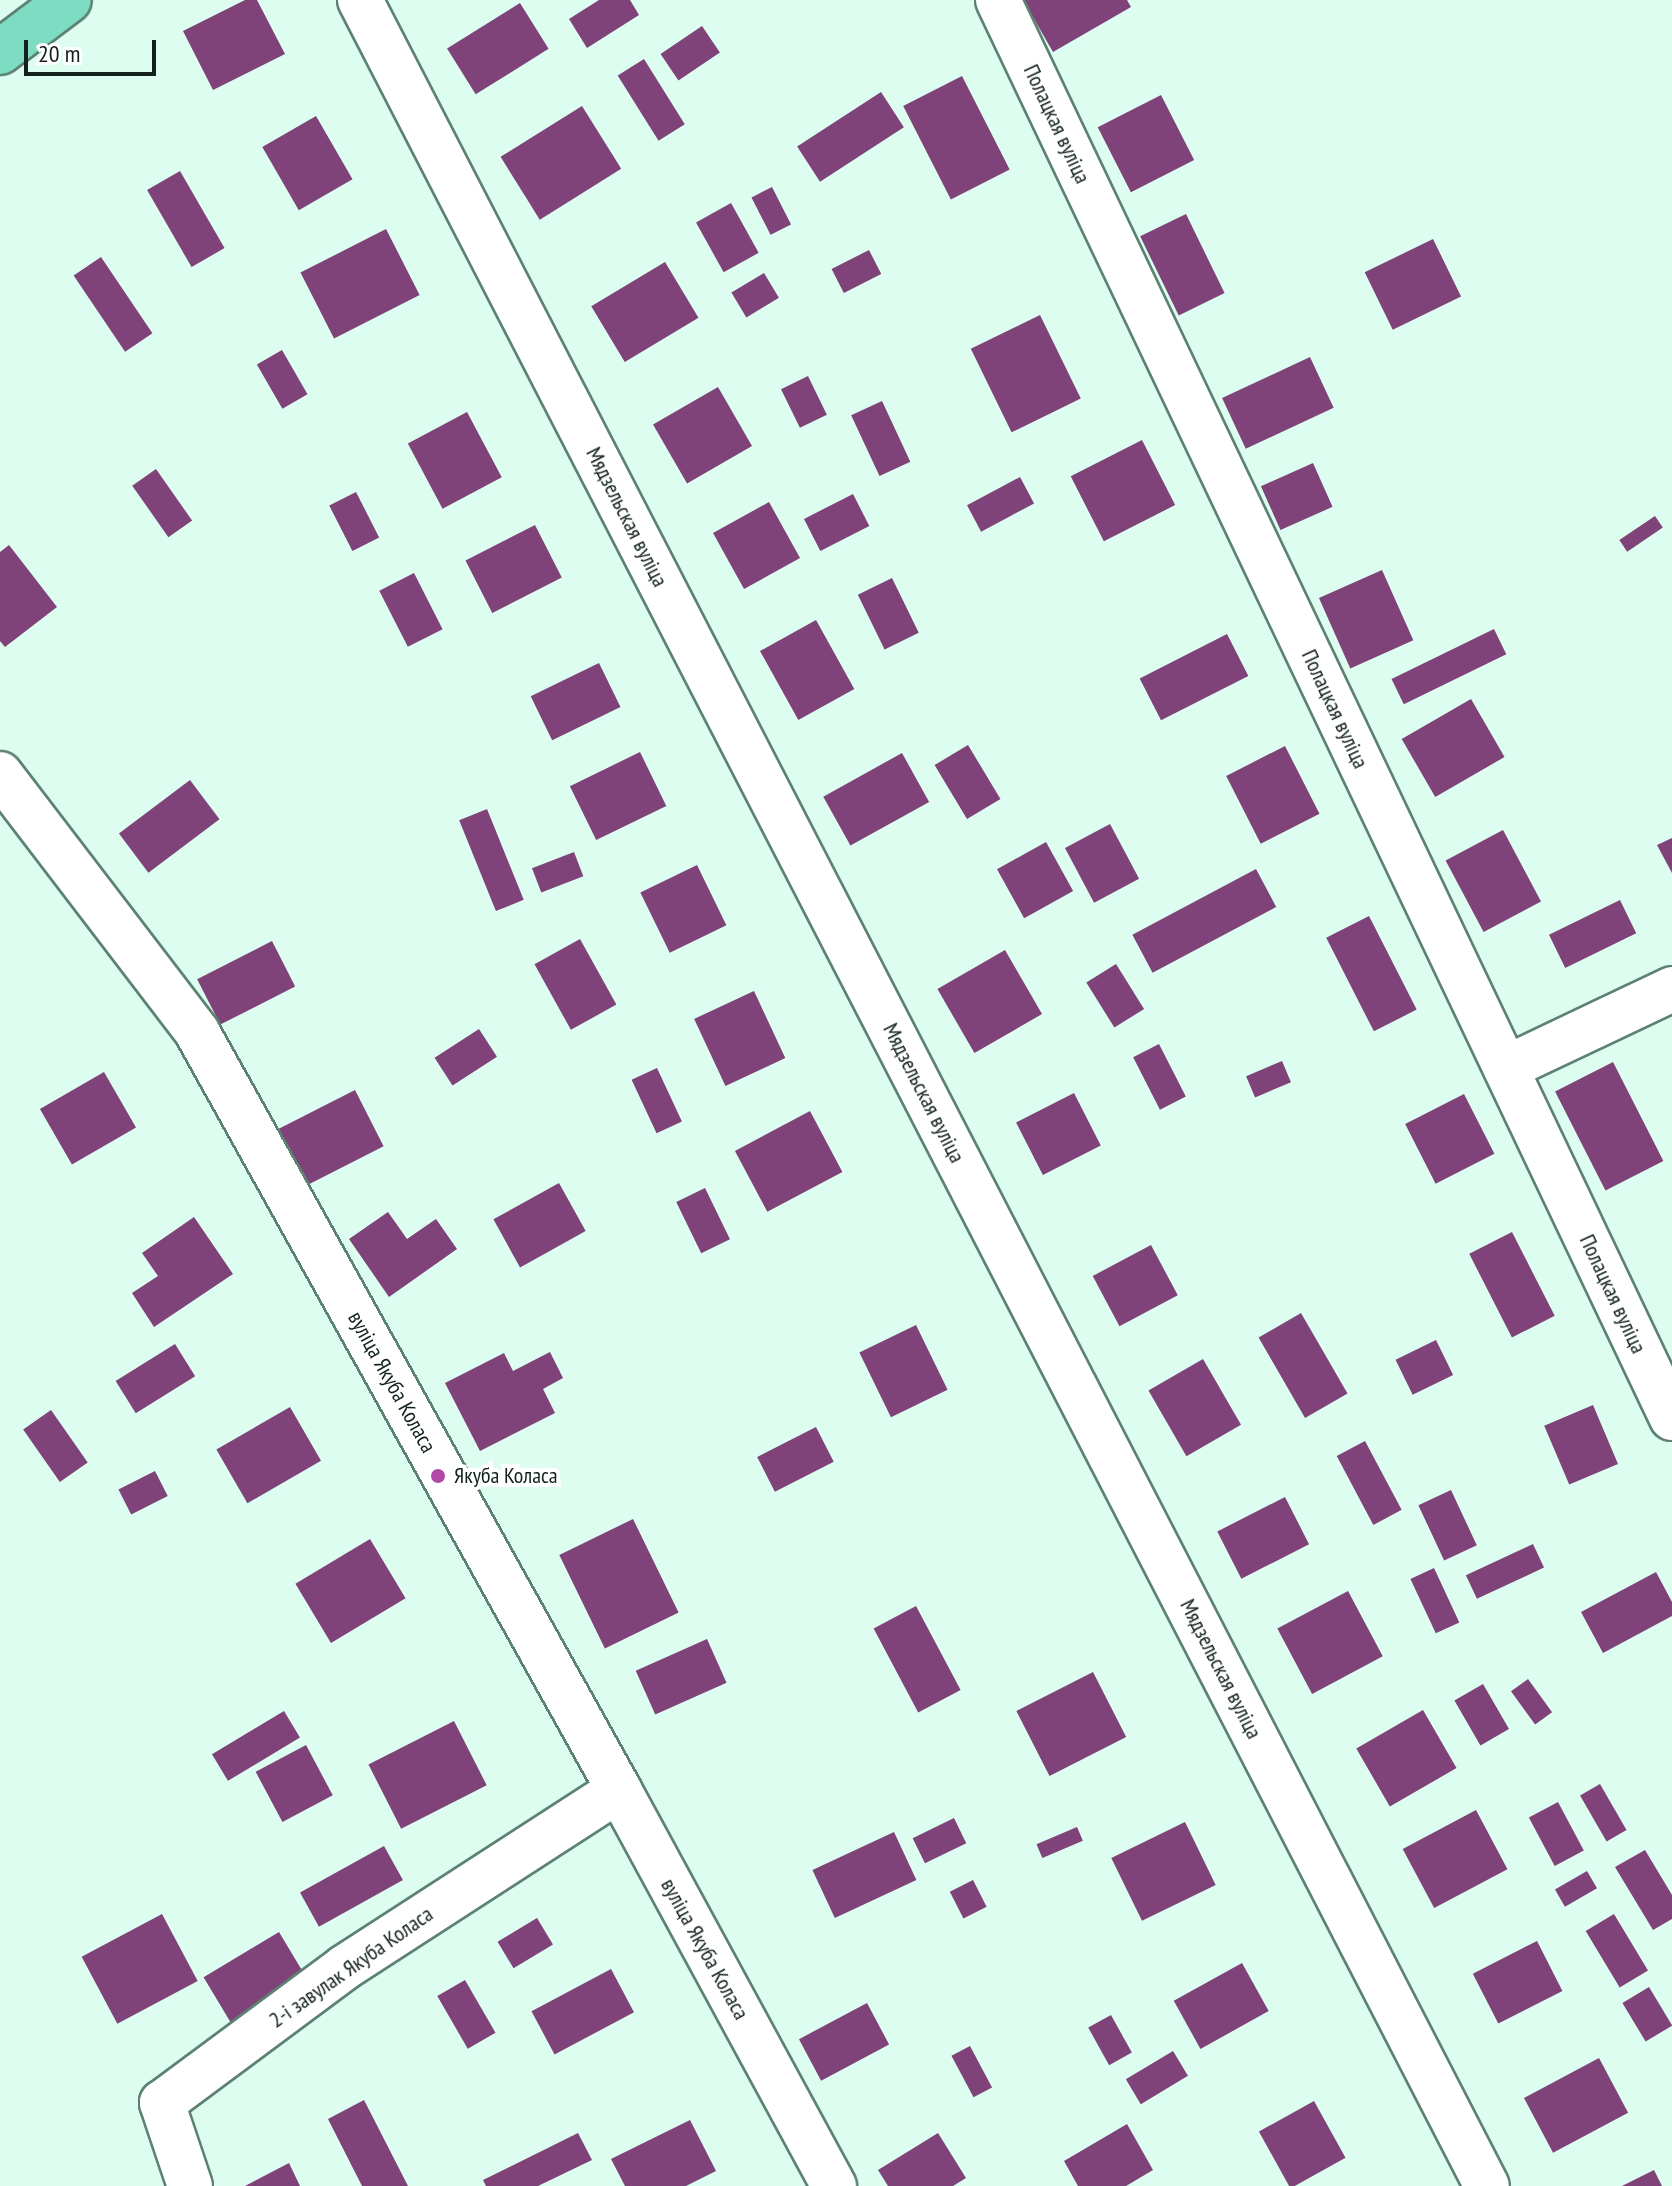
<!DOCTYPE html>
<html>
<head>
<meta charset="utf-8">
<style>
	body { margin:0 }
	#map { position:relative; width:1672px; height:2186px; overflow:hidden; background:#dcfdef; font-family:"PT Sans Narrow",sans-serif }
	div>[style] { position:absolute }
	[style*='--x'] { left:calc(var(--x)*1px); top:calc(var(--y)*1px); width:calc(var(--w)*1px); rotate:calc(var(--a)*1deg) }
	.building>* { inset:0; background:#7f4279; transform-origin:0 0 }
	.roads { filter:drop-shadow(2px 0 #5c8273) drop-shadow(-2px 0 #5c8273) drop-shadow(0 2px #5c8273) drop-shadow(0 -2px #5c8273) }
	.minor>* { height:44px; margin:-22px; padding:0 22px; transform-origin:22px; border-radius:22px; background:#fff }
	.major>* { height:44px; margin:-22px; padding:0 22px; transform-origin:22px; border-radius:22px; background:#7ddcc1 }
	.dots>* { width:22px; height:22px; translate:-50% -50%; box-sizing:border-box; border:4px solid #fff; border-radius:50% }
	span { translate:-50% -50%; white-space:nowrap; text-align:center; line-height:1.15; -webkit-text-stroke:8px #fff; paint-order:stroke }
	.street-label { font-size:22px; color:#12211b }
	.poi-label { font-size:22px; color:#12211b }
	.left { translate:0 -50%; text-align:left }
	.scale { position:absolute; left:24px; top:40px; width:132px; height:36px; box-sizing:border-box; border:4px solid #12211b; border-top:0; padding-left:10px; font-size:24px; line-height:28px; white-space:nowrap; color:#12211b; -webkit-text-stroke:6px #fff; paint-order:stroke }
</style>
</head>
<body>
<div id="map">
	<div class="building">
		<div style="clip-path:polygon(245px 0,257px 0,285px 54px,213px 90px,183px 31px)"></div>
		<div style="clip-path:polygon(599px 0,630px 0,639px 15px,587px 48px,569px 19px)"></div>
		<div style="clip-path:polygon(1023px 0,1127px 0,1131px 7px,1053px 52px)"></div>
		<div style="left:520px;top:3px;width:54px;height:86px;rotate:58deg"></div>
		<div style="left:702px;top:26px;width:32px;height:50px;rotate:56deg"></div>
		<div style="left:644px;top:59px;width:77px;height:31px;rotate:58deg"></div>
		<div style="left:962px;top:76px;width:105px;height:66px;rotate:63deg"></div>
		<div style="left:881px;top:92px;width:42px;height:100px;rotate:57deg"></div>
		<div style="left:1161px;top:95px;width:73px;height:71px;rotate:63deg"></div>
		<div style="left:582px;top:106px;width:74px;height:96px;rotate:58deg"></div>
		<div style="left:316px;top:116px;width:73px;height:62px;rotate:60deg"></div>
		<div style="left:180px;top:171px;width:89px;height:38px;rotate:60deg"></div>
		<div style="left:772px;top:187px;width:42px;height:23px;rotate:63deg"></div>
		<div style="left:731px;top:203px;width:57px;height:40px;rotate:61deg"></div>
		<div style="left:1186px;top:214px;width:88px;height:51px;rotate:64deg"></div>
		<div style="left:386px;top:229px;width:74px;height:96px;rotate:63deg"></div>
		<div style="left:1433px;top:239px;width:64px;height:76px;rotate:64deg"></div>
		<div style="left:869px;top:250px;width:27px;height:42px;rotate:63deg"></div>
		<div style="left:101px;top:257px;width:92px;height:33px;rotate:56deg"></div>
		<div style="left:665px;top:262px;width:65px;height:86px;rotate:59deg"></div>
		<div style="left:764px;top:273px;width:29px;height:38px;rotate:59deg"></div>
		<div style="left:1040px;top:315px;width:93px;height:77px;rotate:64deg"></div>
		<div style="left:282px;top:350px;width:51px;height:29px;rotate:60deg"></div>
		<div style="left:1310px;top:357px;width:56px;height:97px;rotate:65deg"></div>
		<div style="left:808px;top:376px;width:43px;height:30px;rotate:64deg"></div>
		<div style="left:718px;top:387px;width:68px;height:75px;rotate:60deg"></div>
		<div style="left:882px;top:401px;width:67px;height:34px;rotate:65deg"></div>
		<div style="left:467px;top:412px;width:74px;height:67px;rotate:62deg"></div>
		<div style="left:1142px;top:440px;width:73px;height:80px;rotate:63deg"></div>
		<div style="left:1313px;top:463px;width:48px;height:57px;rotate:66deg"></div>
		<div style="left:156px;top:469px;width:63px;height:29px;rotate:55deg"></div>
		<div style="left:1020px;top:477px;width:30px;height:60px;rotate:62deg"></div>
		<div style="left:356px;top:492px;width:51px;height:30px;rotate:63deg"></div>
		<div style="left:853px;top:494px;width:36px;height:55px;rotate:63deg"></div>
		<div style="left:769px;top:502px;width:64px;height:64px;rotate:61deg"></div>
		<div style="left:1655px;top:516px;width:14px;height:43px;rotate:56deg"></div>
		<div style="left:535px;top:525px;width:59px;height:78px;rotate:63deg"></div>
		<div style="clip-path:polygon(9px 545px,57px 607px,5px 647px,0 641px,0 552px)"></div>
		<div style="left:1382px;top:570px;width:77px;height:69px;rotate:66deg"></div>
		<div style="left:414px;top:573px;width:63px;height:39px;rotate:63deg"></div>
		<div style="left:892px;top:578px;width:61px;height:38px;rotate:64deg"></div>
		<div style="left:816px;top:620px;width:79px;height:64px;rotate:61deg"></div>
		<div style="left:1494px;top:629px;width:28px;height:114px;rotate:64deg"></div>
		<div style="left:1227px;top:634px;width:47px;height:98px;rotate:63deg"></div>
		<div style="left:599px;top:663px;width:49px;height:76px;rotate:64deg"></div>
		<div style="left:1471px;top:699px;width:67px;height:80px;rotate:60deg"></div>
		<div style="left:968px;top:745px;width:63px;height:39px;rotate:59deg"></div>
		<div style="left:1285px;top:746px;width:76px;height:66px;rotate:63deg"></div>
		<div style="left:640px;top:752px;width:60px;height:78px;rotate:64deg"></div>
		<div style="left:902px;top:753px;width:56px;height:90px;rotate:61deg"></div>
		<div style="left:190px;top:780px;width:49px;height:89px;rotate:53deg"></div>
		<div style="left:487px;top:809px;width:98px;height:30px;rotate:68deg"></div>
		<div style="left:1110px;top:824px;width:62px;height:51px;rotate:62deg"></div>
		<div style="left:1503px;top:830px;width:81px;height:65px;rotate:62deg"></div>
		<div style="clip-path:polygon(1672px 838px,1672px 873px,1657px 845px)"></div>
		<div style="left:1046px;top:842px;width:56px;height:56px;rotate:61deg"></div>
		<div style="left:574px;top:852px;width:26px;height:45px;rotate:69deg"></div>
		<div style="left:697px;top:865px;width:67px;height:63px;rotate:64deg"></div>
		<div style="left:1256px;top:869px;width:43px;height:140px;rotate:62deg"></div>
		<div style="left:1620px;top:900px;width:37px;height:79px;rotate:64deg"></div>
		<div style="left:1369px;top:916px;width:105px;height:48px;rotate:63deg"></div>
		<div style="left:580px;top:939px;width:75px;height:52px;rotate:61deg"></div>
		<div style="left:272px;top:941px;width:51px;height:84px;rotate:63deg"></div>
		<div style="left:1005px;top:950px;width:74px;height:78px;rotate:60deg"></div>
		<div style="left:1116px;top:964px;width:53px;height:35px;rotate:58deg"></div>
		<div style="left:754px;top:991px;width:74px;height:66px;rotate:65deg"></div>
		<div style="left:479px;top:1029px;width:33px;height:53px;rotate:57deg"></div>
		<div style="left:1159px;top:1044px;width:59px;height:29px;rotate:63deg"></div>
		<div style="left:1282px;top:1061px;width:23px;height:39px;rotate:67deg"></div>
		<div style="left:1613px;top:1062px;width:111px;height:65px;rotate:63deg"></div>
		<div style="left:657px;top:1068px;width:59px;height:28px;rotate:65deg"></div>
		<div style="left:104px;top:1072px;width:64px;height:74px;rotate:60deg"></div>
		<div style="left:355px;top:1090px;width:63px;height:86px;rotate:63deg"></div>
		<div style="left:1074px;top:1093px;width:59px;height:65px;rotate:63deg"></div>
		<div style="left:1464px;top:1094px;width:67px;height:66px;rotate:63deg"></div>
		<div style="left:810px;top:1111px;width:69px;height:85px;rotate:62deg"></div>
		<div style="left:559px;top:1183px;width:55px;height:75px;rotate:61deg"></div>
		<div style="left:705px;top:1188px;width:57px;height:32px;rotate:64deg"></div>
		<div style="clip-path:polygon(388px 1212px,407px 1239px,436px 1219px,457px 1249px,389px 1297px,349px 1239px)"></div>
		<div style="clip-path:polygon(194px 1217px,233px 1274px,154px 1327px,132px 1293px,158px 1276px,142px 1253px)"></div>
		<div style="left:1512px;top:1232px;width:94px;height:48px;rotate:63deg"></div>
		<div style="left:1151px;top:1245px;width:57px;height:66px;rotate:62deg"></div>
		<div style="left:1301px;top:1313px;width:93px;height:49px;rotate:60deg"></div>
		<div style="left:916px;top:1325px;width:72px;height:63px;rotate:64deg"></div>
		<div style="left:1436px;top:1340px;width:39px;height:45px;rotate:64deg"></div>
		<div style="left:175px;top:1344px;width:38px;height:70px;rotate:58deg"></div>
		<div style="clip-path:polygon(550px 1352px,563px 1378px,543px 1389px,555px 1413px,480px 1451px,445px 1383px,504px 1353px,513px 1371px)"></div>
		<div style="left:1203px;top:1359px;width:76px;height:63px;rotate:60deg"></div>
		<div style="left:1593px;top:1405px;width:64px;height:53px;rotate:67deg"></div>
		<div style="left:290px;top:1407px;width:62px;height:85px;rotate:60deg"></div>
		<div style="left:51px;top:1410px;width:64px;height:34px;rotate:55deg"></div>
		<div style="left:816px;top:1427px;width:39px;height:66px;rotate:63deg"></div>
		<div style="left:1365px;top:1441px;width:78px;height:32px;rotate:62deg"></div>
		<div style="left:155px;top:1471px;width:28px;height:41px;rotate:63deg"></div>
		<div style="left:1451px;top:1490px;width:61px;height:36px;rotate:65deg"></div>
		<div style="left:1285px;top:1497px;width:53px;height:76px;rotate:63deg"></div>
		<div style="left:633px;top:1519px;width:104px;height:82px;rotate:64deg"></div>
		<div style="left:370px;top:1539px;width:69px;height:87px;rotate:59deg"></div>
		<div style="left:1533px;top:1544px;width:26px;height:74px;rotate:65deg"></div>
		<div style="left:1434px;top:1568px;width:60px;height:26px;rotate:65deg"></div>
		<div style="clip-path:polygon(1656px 1572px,1672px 1602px,1672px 1616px,1603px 1653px,1581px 1612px)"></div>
		<div style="left:1348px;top:1591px;width:74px;height:80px;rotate:62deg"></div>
		<div style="left:916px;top:1606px;width:95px;height:48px;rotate:62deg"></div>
		<div style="left:707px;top:1639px;width:48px;height:78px;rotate:66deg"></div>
		<div style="left:1093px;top:1672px;width:73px;height:86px;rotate:63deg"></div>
		<div style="left:1528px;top:1679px;width:41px;height:21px;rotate:54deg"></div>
		<div style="left:1483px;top:1684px;width:52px;height:33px;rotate:60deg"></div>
		<div style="left:1423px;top:1710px;width:67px;height:77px;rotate:60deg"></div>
		<div style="left:284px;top:1711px;width:31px;height:84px;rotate:59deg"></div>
		<div style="left:454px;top:1721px;width:72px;height:96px;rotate:63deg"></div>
		<div style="left:306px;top:1745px;width:57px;height:57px;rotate:62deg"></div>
		<div style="left:1600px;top:1784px;width:53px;height:23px;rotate:60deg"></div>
		<div style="left:1558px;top:1802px;width:55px;height:33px;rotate:62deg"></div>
		<div style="left:1476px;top:1810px;width:67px;height:83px;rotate:62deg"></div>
		<div style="left:954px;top:1818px;width:28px;height:46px;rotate:64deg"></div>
		<div style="left:1185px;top:1822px;width:70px;height:82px;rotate:64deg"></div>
		<div style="left:1077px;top:1827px;width:15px;height:44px;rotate:67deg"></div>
		<div style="left:894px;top:1832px;width:53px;height:90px;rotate:65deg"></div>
		<div style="left:384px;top:1846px;width:39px;height:96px;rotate:61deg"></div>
		<div style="clip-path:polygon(1645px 1850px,1672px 1895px,1672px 1919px,1653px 1930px,1615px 1867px)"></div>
		<div style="left:1587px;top:1871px;width:20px;height:37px;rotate:60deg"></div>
		<div style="left:973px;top:1880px;width:30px;height:26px;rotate:63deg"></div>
		<div style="left:162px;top:1914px;width:76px;height:91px;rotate:62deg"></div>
		<div style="left:1614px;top:1914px;width:66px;height:33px;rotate:59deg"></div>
		<div style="left:537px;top:1918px;width:31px;height:46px;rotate:59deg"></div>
		<div style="left:279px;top:1932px;width:55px;height:88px;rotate:59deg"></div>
		<div style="left:1537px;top:1941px;width:56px;height:72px;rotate:63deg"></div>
		<div style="left:1242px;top:1963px;width:55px;height:78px;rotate:61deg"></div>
		<div style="left:611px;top:1969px;width:49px;height:90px;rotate:62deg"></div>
		<div style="left:465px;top:1980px;width:61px;height:32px;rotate:60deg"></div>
		<div style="left:1649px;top:1987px;width:45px;height:31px;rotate:59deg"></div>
		<div style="left:867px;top:2003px;width:47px;height:77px;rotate:62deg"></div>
		<div style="left:1111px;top:2015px;width:43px;height:26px;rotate:61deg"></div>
		<div style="left:970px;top:2046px;width:47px;height:21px;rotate:62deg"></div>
		<div style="left:1173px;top:2051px;width:29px;height:55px;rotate:59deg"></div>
		<div style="left:1599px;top:2058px;width:62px;height:85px;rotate:62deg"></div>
		<div style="clip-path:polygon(364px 2100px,408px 2186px,362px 2186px,328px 2119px)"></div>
		<div style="left:1314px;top:2101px;width:65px;height:63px;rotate:61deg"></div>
		<div style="clip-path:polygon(690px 2120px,716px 2171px,686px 2186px,625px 2186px,611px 2159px)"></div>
		<div style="clip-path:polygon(1127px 2124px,1153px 2170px,1126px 2186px,1078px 2186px,1064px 2161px)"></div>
		<div style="clip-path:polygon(578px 2133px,592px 2160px,538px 2186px,486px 2186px,483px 2180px)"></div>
		<div style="clip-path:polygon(938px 2133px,966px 2178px,953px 2186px,888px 2186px,878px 2170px)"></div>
		<div style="clip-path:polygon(289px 2163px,300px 2186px,245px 2186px)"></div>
		<div style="clip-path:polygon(1654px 2170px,1662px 2186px,1622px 2186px)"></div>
	</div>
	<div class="roads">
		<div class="minor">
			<div style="--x:360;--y:0;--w:2459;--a:62.73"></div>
			<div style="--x:998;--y:0;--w:1570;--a:64.58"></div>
			<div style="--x:0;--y:774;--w:325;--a:52.6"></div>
			<div style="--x:197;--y:1032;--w:868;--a:60.89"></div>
			<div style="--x:619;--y:1790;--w:451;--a:61.5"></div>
			<div style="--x:1506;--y:1068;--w:184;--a:-25.4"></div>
			<div style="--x:190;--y:2186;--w:88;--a:-108.6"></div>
			<div style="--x:162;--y:2103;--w:228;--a:-36.6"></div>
			<div style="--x:345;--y:1967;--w:326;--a:-32.9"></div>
		</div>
		<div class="major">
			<div style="--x:0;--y:52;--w:86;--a:-37"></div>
		</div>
	</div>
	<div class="dots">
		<div style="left:438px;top:1476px;background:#b248a9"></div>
	</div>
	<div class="street-label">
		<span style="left:1057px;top:124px;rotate:65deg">Полацкая вуліца</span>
		<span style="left:627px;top:517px;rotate:63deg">Мядзельская вуліца</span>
		<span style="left:1335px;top:709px;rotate:65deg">Полацкая вуліца</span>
		<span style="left:924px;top:1093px;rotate:63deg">Мядзельская вуліца</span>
		<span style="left:1613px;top:1294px;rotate:65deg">Полацкая вуліца</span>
		<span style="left:392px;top:1382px;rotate:61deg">вуліца Якуба Коласа</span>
		<span style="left:1221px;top:1669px;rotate:63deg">Мядзельская вуліца</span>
		<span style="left:705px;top:1949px;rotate:61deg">вуліца Якуба Коласа</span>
		<span style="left:351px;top:1967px;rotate:-35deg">2-і завулак Якуба Коласа</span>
	</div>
	<div class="poi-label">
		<span class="left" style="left:454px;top:1476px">Якуба Коласа</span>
	</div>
	<div class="scale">20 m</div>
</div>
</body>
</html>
